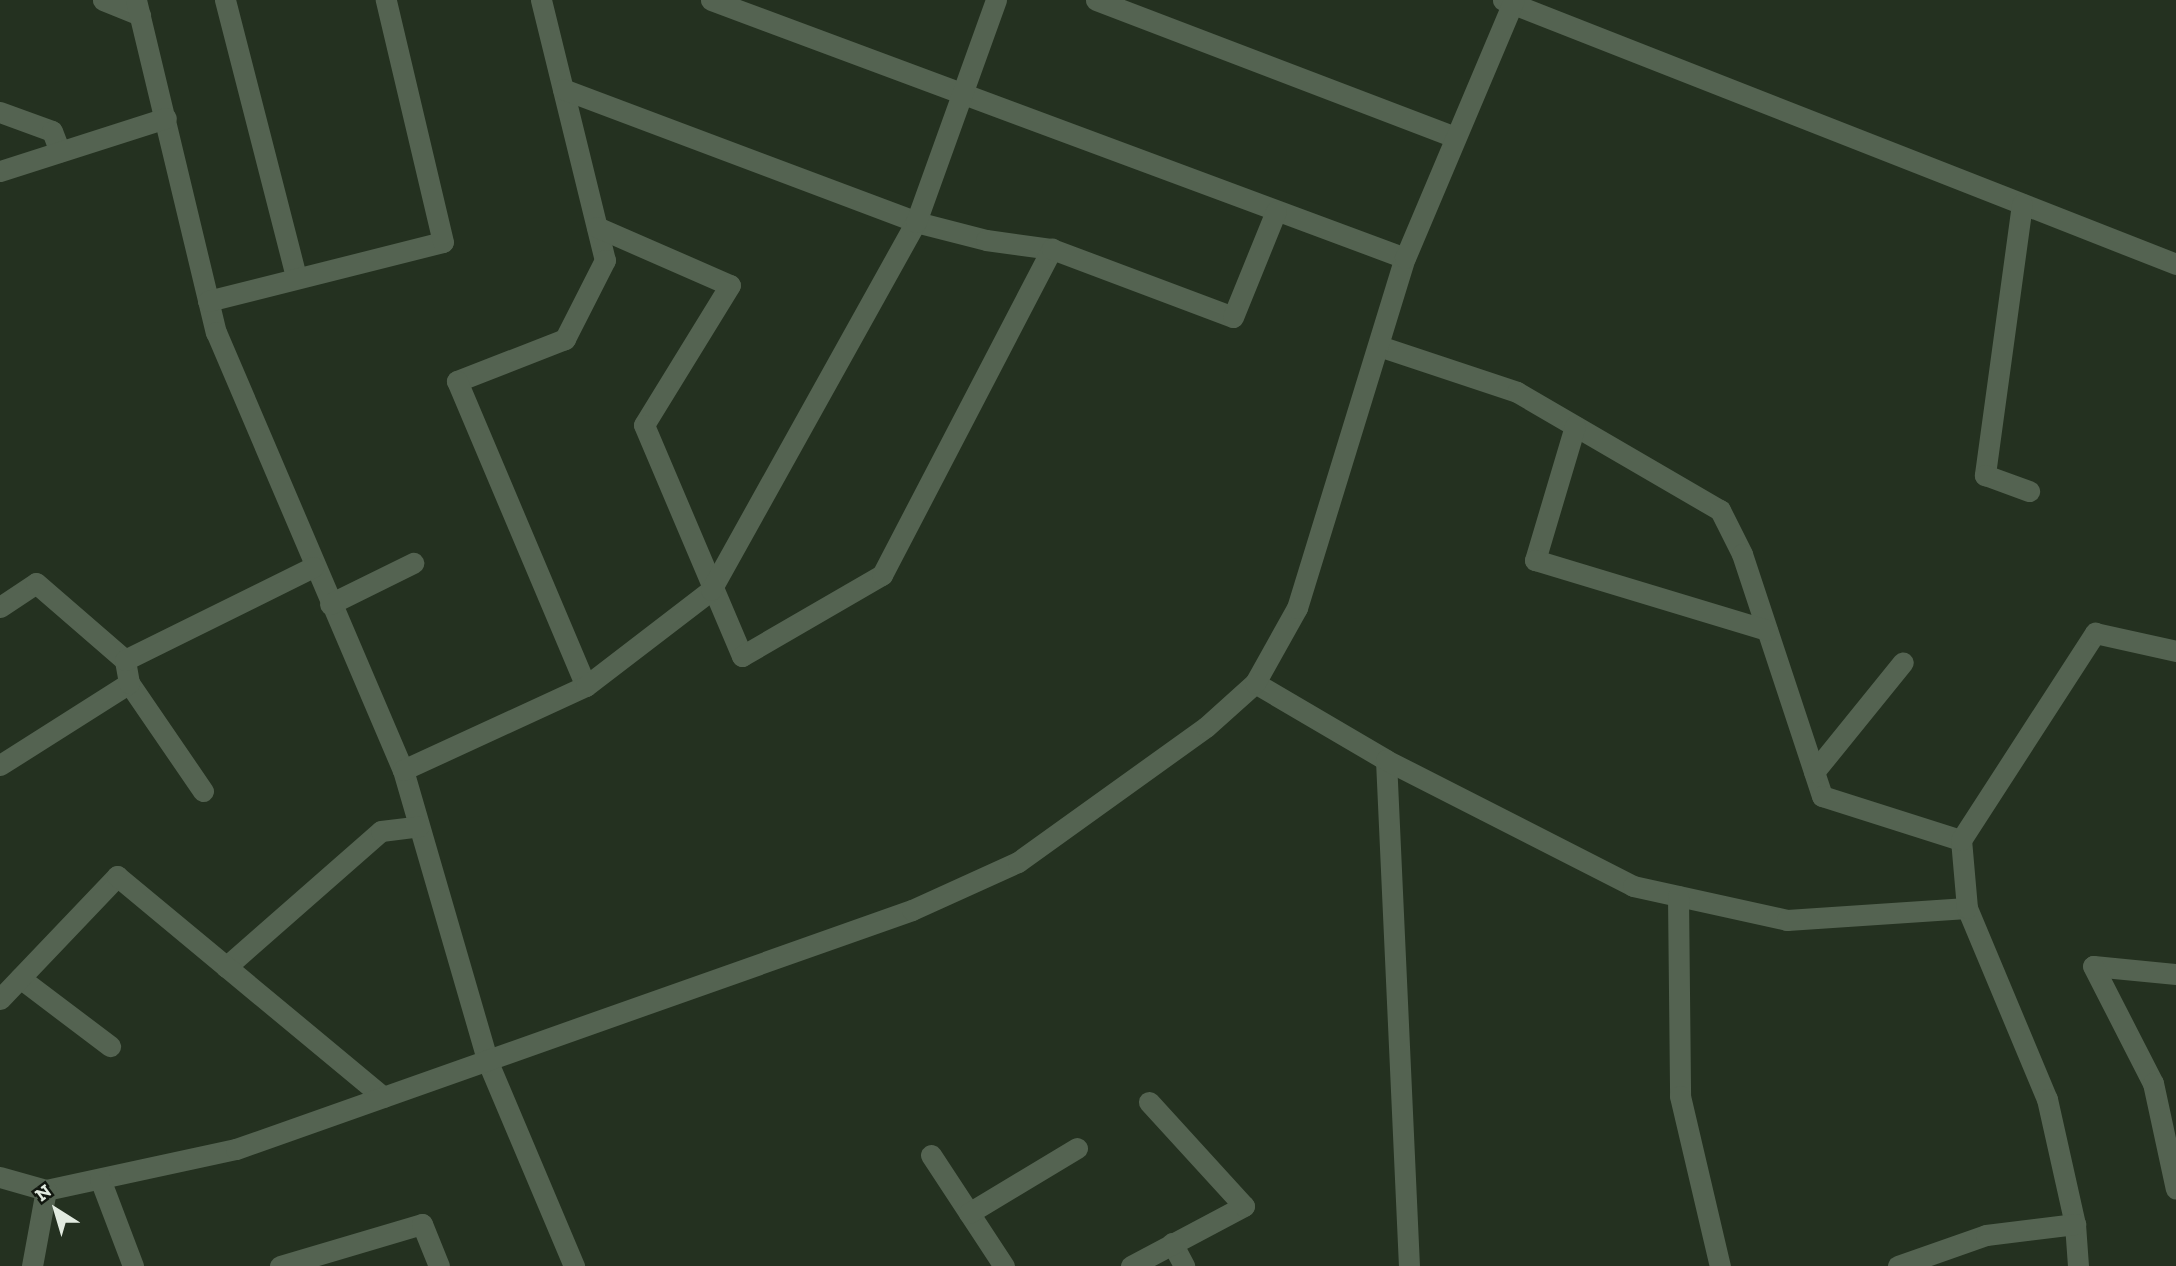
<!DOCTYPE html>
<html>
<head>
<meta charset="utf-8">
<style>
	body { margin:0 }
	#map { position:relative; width:2176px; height:1266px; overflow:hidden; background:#243120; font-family:"Zilla Slab",serif }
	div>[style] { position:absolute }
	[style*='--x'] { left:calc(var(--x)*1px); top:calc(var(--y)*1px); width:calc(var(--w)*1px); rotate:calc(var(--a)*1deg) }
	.minor>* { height:21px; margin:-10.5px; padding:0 10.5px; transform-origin:10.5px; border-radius:10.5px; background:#546351 }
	span { translate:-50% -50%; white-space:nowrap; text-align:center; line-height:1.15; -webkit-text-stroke:5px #11170f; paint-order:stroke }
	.north { position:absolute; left:21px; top:1175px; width:70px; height:70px; -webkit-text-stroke:5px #11170f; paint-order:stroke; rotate:323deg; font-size:19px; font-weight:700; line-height:28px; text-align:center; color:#e2ebe0 }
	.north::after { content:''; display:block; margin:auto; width:24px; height:32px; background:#e2ebe0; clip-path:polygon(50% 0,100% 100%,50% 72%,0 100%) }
</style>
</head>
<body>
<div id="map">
	<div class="minor">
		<div style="--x:103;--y:0;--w:40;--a:22"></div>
		<div style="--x:136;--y:0;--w:342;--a:76.5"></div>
		<div style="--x:216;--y:332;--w:476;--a:66.9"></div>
		<div style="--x:403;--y:770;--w:302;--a:73.8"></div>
		<div style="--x:487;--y:1060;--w:224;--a:67.1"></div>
		<div style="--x:225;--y:0;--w:285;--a:75.6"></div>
		<div style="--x:541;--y:0;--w:268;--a:76.2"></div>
		<div style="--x:605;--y:260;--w:89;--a:116.9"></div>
		<div style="--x:565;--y:339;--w:116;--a:158.7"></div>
		<div style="--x:457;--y:381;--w:331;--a:67.1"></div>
		<div style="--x:711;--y:0;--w:740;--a:20.39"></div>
		<div style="--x:1096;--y:0;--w:381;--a:20.9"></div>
		<div style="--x:1503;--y:0;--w:723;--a:21.42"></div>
		<div style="--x:563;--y:89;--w:377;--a:20.6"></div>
		<div style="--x:916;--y:222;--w:72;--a:14.4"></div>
		<div style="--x:986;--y:240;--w:67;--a:7.8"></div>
		<div style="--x:0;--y:112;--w:55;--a:20.1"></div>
		<div style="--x:52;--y:131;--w:22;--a:69"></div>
		<div style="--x:0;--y:171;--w:174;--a:-17.7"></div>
		<div style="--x:2022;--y:204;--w:274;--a:97.8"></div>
		<div style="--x:1985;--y:475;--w:47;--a:20"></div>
		<div style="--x:597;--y:227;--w:145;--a:23.6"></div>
		<div style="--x:730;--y:285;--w:164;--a:121.6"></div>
		<div style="--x:644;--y:425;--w:251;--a:67"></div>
		<div style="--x:742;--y:656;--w:162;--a:-30.1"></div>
		<div style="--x:882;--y:575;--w:368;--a:-62.5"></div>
		<div style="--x:1052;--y:249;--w:193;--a:20.6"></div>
		<div style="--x:1233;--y:317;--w:114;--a:-67.9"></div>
		<div style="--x:208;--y:301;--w:242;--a:-14.1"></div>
		<div style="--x:443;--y:242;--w:249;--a:-103.3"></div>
		<div style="--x:1379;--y:346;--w:145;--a:18.4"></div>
		<div style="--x:1517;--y:392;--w:235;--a:30.2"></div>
		<div style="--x:1720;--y:510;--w:49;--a:63.4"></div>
		<div style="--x:1742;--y:554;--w:255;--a:71.7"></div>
		<div style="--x:1822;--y:796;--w:146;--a:17.6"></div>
		<div style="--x:1575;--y:426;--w:140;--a:106.6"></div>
		<div style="--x:1535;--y:560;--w:242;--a:16.8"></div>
		<div style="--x:330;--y:604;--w:93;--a:-26.3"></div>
		<div style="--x:0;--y:607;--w:43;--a:-33.7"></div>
		<div style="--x:36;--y:583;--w:118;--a:40.9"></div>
		<div style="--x:129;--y:683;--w:131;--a:55.6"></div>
		<div style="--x:1255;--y:683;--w:152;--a:30.4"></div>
		<div style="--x:1386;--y:760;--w:507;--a:87.4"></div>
		<div style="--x:1386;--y:760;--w:277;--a:27"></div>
		<div style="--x:1633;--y:886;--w:158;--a:12.4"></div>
		<div style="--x:1787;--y:920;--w:180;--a:-3.8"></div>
		<div style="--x:1967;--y:908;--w:207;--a:67.3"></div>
		<div style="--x:2047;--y:1099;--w:128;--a:77.4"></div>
		<div style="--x:2075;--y:1224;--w:42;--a:85.9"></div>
		<div style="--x:0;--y:765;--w:153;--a:-32.4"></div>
		<div style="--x:129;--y:683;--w:23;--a:-100"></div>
		<div style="--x:125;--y:660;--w:210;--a:-26.3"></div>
		<div style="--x:403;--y:770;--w:201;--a:-24.7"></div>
		<div style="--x:586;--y:686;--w:158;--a:-37.5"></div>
		<div style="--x:711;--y:590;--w:421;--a:-60.9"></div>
		<div style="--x:916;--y:222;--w:236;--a:-70.2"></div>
		<div style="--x:1814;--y:772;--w:141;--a:-51"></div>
		<div style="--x:1678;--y:896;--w:200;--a:89.4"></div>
		<div style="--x:1680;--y:1096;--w:175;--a:76.8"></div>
		<div style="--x:1967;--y:908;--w:68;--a:-95"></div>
		<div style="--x:1961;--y:840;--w:247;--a:-57.1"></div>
		<div style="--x:2095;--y:633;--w:83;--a:12.5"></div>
		<div style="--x:226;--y:967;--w:206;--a:-41.3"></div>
		<div style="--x:381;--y:831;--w:38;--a:-7"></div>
		<div style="--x:2176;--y:974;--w:83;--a:-174.5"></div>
		<div style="--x:2093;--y:966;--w:131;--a:62.9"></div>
		<div style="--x:2153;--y:1083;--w:108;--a:77.8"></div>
		<div style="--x:20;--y:978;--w:113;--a:37.1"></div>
		<div style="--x:0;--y:999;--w:170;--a:-46.4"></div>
		<div style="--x:117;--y:876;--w:346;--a:39.7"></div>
		<div style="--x:931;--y:1155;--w:133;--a:56.7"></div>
		<div style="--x:0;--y:1177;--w:48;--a:15.8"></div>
		<div style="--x:46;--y:1190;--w:194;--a:-12.2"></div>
		<div style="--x:236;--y:1149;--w:717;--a:-19.47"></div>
		<div style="--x:912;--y:910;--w:116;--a:-24.4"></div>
		<div style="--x:1018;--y:862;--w:231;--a:-35.7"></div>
		<div style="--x:1206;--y:727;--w:66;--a:-41.9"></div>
		<div style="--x:1255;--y:683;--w:86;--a:-60.8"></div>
		<div style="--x:1297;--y:608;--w:366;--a:-72.9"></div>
		<div style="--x:1405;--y:258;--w:280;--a:-67.1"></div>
		<div style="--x:100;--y:1179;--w:93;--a:69.2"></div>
		<div style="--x:969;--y:1213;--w:126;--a:-31"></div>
		<div style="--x:1172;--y:1243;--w:26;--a:62"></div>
		<div style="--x:32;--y:1266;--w:77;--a:-79.6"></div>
		<div style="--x:280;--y:1266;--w:148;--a:-16.5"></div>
		<div style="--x:422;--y:1224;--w:45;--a:68"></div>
		<div style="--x:1131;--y:1266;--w:128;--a:-28"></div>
		<div style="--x:1244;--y:1206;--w:141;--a:-132.4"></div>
		<div style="--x:1898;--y:1266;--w:93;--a:-19.4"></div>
		<div style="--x:1986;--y:1235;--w:90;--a:-7"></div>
	</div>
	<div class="north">N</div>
</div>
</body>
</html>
